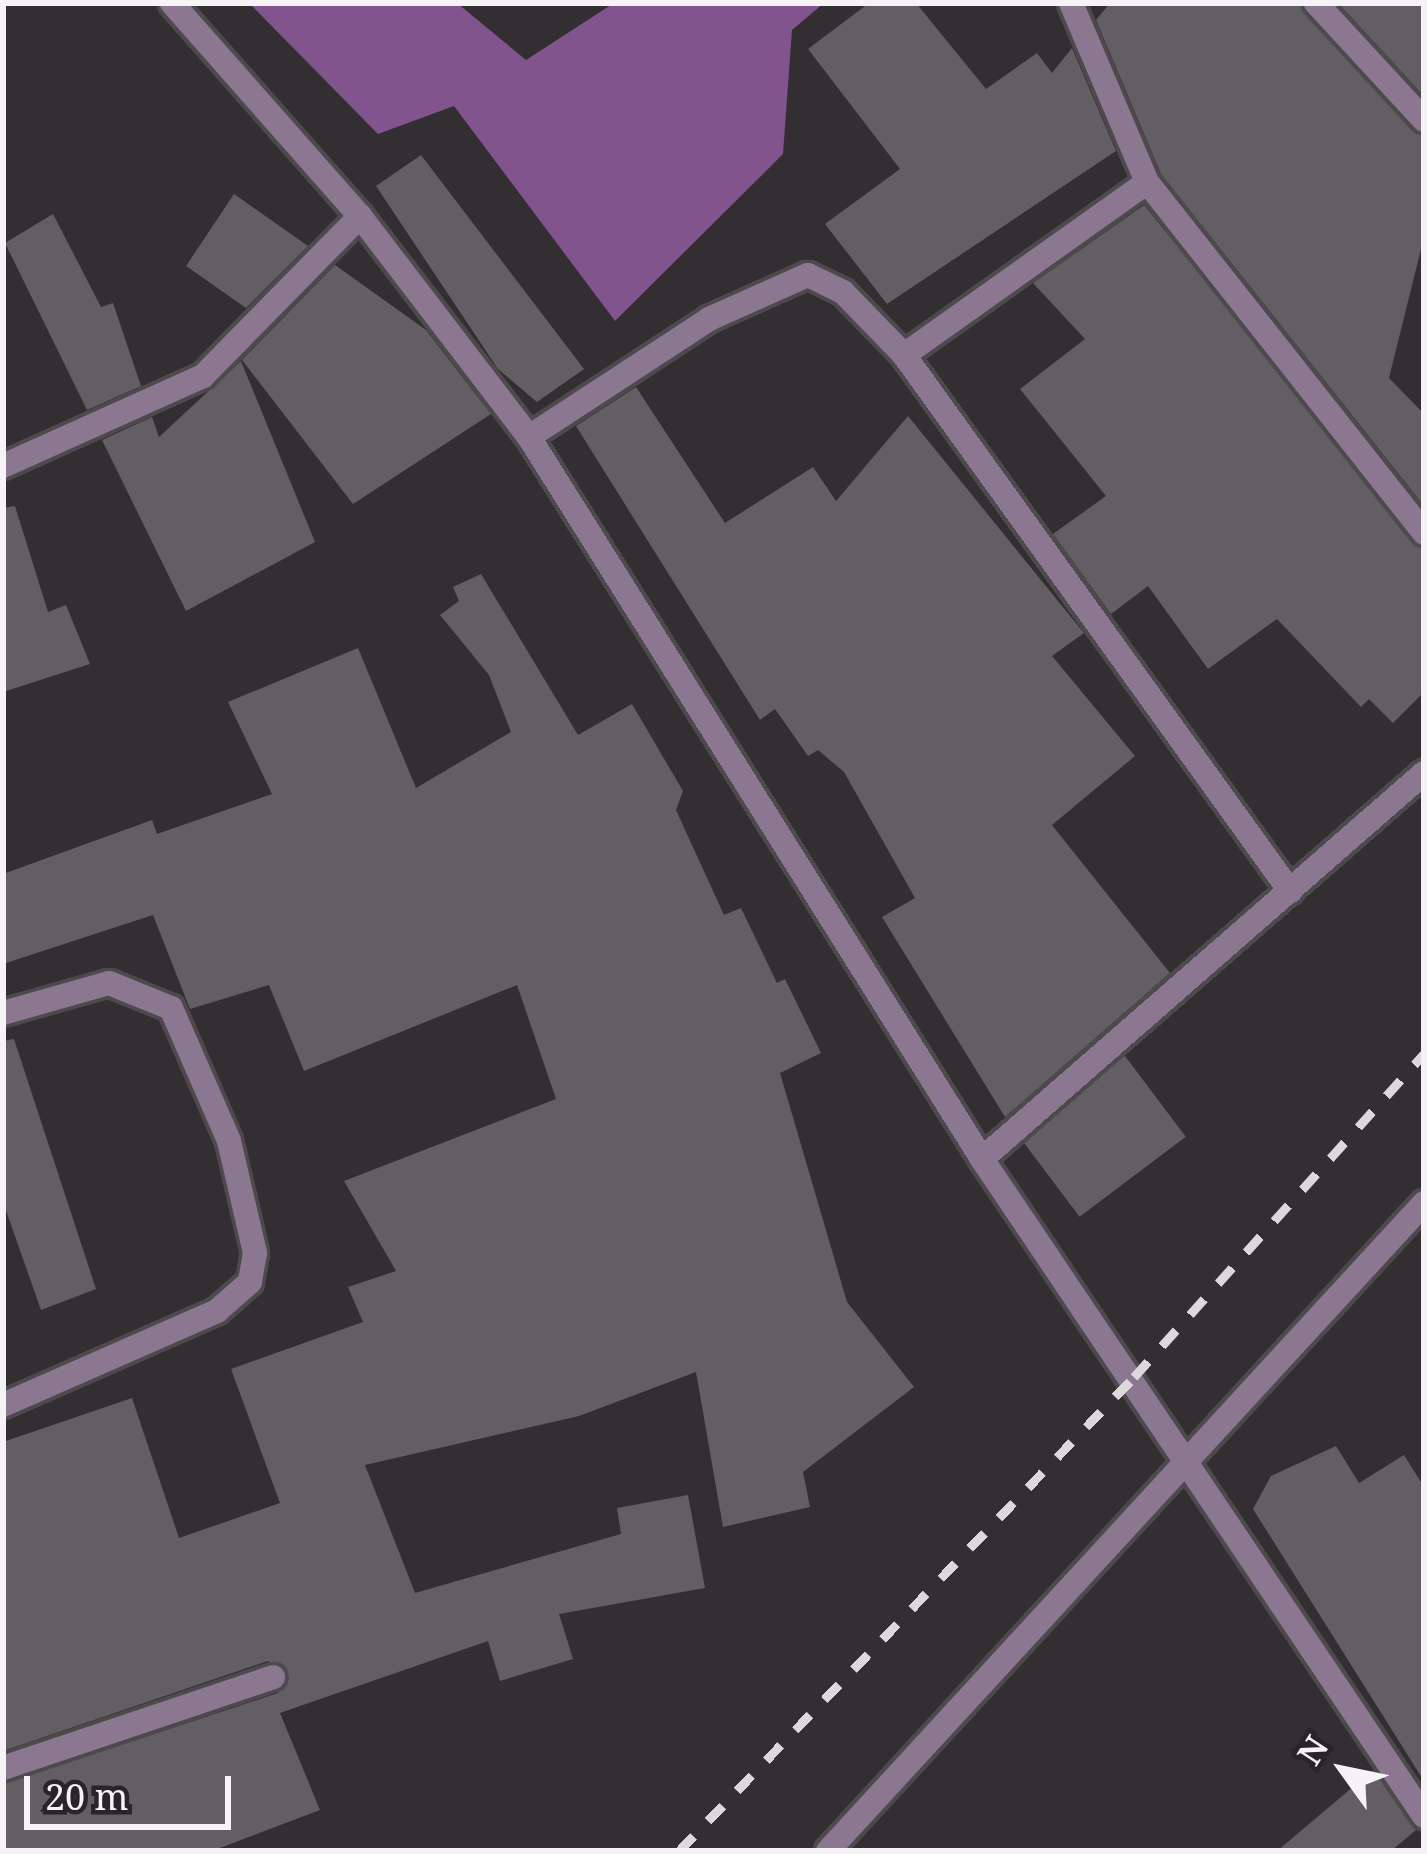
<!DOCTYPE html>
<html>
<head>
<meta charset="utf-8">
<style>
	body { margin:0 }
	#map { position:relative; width:1427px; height:1854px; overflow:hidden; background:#322e32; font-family:"Noto Serif",serif }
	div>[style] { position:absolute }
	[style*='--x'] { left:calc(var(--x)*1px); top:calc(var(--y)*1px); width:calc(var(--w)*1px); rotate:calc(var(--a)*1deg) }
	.forest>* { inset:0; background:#82548d }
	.building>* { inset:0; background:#625e63; transform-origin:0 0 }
	.roads { filter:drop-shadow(3px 0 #4d4a4d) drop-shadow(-3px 0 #4d4a4d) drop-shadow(0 3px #4d4a4d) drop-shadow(0 -3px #4d4a4d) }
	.minor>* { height:24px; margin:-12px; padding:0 12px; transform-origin:12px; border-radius:12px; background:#8c7791 }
	.rail>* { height:9px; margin-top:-4.5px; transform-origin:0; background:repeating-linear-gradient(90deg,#dbd9db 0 21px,transparent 0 42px) }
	span { translate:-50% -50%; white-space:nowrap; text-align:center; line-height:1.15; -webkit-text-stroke:12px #282428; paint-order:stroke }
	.frame { position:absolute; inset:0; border:6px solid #f5f3f5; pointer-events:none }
	.north { position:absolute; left:1283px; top:1710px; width:120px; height:120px; -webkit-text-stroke:9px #282428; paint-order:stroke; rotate:303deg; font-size:33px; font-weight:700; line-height:48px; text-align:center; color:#f5f3f5 }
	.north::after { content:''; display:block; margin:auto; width:42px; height:54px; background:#f5f3f5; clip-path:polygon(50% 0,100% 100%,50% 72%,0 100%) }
	.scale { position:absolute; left:24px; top:1776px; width:207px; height:54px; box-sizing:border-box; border:6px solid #f5f3f5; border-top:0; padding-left:15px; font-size:36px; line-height:42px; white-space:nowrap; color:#f5f3f5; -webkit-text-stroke:9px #282428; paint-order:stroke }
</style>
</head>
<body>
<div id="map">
	<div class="forest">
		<div style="clip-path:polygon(249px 3px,457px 3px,526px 60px,614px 3px,824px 3px,792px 30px,783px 154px,615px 321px,454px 106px,378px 134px)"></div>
	</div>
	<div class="building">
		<div style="clip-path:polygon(869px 3px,916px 3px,986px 89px,1037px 53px,1052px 73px,1072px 48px,1116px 151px,887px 304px,825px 224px,900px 169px,808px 49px)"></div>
		<div style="clip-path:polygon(1110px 3px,1300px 3px,1424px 136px,1424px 237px,1389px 378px,1424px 414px,1424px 506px,1161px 174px,1096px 20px)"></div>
		<div style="clip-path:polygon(1338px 3px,1424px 3px,1424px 96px)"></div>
		<div style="clip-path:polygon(421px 155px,584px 369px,537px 402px,498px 369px,376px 186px)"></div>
		<div style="clip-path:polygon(234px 194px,308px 246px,246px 308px,186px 266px)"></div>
		<div style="clip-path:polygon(1144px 205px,1424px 549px,1424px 692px,1393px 723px,1369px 699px,1361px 707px,1277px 619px,1208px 669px,1148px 586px,1111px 614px,1053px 534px,1106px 496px,1020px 389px,1085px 339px,1033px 283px)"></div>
		<div style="clip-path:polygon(53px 214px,101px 307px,113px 303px,141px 386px,87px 410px,5px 243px)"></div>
		<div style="clip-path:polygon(335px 265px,426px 330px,491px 414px,353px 504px,242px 360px)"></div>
		<div style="clip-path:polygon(241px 361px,315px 542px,186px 611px,102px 440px,152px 417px,159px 437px)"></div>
		<div style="clip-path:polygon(636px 387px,725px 523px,813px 467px,836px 501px,908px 416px,1084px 633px,1052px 656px,1135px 756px,1052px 825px,1170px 973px,1005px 1117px,882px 917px,915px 898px,844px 772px,818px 750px,808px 756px,775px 709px,760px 720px,576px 426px)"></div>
		<div style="clip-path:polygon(15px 506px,48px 612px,66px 605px,90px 664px,3px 692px,3px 508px)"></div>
		<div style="clip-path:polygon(481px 574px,578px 735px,632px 704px,683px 791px,676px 810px,724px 915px,741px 908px,777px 983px,785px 979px,821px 1053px,780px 1073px,847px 1302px,914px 1387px,803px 1472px,810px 1507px,723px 1527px,696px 1372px,579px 1416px,365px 1465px,415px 1593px,621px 1534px,617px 1508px,688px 1495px,705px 1588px,559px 1614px,573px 1659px,500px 1681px,488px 1641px,280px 1713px,320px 1810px,212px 1851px,3px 1851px,3px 1784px,278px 1693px,289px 1679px,268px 1661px,3px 1751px,3px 1442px,132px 1398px,179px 1538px,280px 1503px,231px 1369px,363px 1322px,348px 1287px,396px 1271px,344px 1181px,556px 1099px,517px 985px,304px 1071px,269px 985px,190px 1009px,153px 915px,3px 964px,3px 874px,152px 820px,157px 834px,272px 794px,228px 702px,358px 648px,416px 788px,511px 732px,489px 675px,440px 615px,459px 601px,453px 587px)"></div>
		<div style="clip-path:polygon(14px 1039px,96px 1289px,41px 1310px,3px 1202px,3px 1041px)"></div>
		<div style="left:1125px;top:1056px;width:101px;height:133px;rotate:53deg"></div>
		<div style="clip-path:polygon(1336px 1446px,1359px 1483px,1404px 1455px,1424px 1487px,1424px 1781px,1253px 1509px,1271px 1476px)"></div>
		<div style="clip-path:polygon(1373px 1770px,1416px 1830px,1391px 1851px,1277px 1851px)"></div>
	</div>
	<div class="roads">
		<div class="minor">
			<div style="--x:172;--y:3;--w:284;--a:48.6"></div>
			<div style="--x:360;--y:216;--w:278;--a:52.6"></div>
			<div style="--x:529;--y:437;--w:852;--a:57.89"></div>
			<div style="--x:982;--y:1159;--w:792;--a:56.07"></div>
			<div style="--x:1071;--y:3;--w:194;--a:67"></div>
			<div style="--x:1147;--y:182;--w:447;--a:51.7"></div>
			<div style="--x:1316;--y:3;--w:159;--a:47.3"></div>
			<div style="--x:904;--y:355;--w:661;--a:54.24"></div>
			<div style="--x:529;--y:437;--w:215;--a:-33.2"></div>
			<div style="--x:709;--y:319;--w:108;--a:-24"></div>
			<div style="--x:808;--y:275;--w:39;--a:26"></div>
			<div style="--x:843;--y:292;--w:88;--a:45.9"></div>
			<div style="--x:904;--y:355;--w:298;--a:-35.4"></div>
			<div style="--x:3;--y:466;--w:219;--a:-24.2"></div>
			<div style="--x:203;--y:376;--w:224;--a:-45.5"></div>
			<div style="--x:3;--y:1013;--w:110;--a:-15.8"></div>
			<div style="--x:109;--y:983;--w:67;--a:22"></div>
			<div style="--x:171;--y:1008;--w:145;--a:66.4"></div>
			<div style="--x:229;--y:1141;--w:115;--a:76.9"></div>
			<div style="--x:255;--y:1253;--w:29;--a:100"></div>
			<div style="--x:250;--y:1282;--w:44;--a:138.7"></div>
			<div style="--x:217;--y:1311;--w:234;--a:156.3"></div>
			<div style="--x:982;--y:1159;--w:587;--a:-41.13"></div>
			<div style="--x:3;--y:1768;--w:285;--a:-18.6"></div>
			<div style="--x:828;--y:1851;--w:880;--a:-47.39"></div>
		</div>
	</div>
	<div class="rail">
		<div style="--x:679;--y:1851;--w:657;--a:-46.17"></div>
		<div style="--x:1134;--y:1377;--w:434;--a:-48.1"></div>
	</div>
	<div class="frame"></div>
	<div class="north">N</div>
	<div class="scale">20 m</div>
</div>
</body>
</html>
